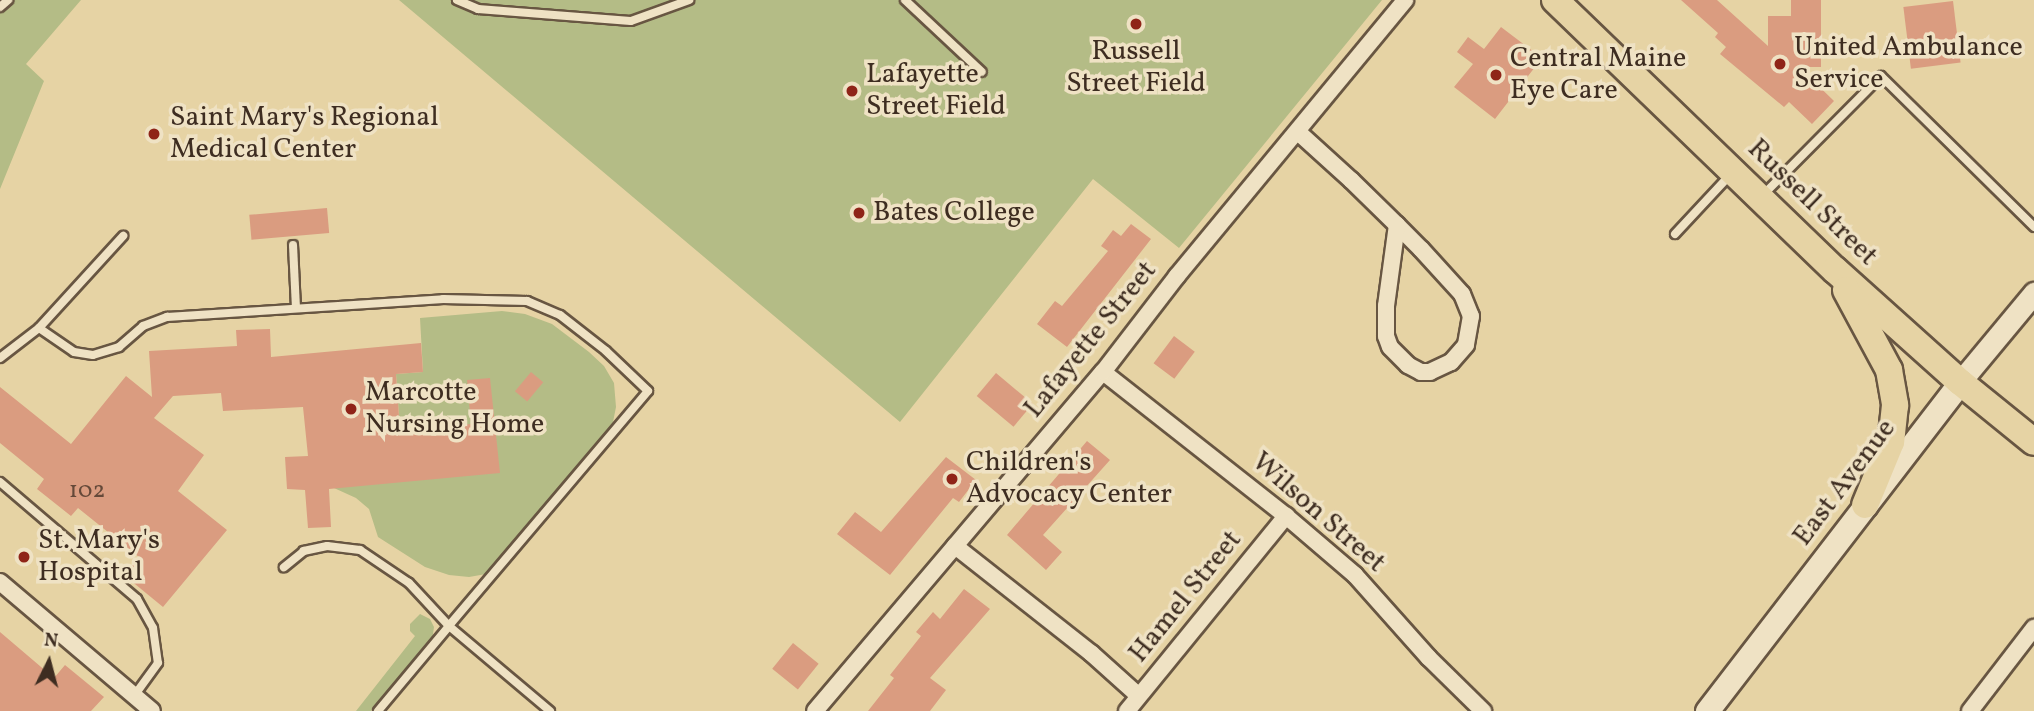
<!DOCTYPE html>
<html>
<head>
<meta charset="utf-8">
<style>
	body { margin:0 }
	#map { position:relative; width:2034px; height:711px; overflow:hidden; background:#e6d3a4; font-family:Vollkorn,serif }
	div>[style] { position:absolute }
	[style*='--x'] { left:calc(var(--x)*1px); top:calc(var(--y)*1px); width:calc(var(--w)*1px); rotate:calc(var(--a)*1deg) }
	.green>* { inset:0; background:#b4bc86 }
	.building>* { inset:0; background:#da9c80; transform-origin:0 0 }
	.roads { filter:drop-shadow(2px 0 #685642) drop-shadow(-2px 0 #685642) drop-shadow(0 2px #685642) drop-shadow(0 -2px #685642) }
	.service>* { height:8px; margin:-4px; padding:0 4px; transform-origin:4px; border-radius:4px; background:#efe2c4 }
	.minor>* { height:16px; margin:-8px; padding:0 8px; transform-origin:8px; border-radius:8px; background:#efe2c4 }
	.tertiary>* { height:21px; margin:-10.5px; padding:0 10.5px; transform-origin:10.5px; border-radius:10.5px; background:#efe2c4 }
	.secondary>* { height:23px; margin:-11.5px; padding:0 11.5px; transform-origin:11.5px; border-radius:11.5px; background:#efe2c4 }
	.primary>* { height:26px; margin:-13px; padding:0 13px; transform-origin:13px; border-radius:13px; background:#e6d3a4 }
	.dots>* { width:19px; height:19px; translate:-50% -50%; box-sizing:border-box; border:4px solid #efe2c4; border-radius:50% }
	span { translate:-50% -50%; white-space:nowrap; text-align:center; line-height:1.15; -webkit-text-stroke:7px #efe2c4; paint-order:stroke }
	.number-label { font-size:24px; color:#654939 }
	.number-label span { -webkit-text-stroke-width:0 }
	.poi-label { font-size:28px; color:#3e2d21 }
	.left { translate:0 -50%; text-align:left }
	.street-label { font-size:28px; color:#3e2d21 }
	.north { position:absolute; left:14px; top:627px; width:70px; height:70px; -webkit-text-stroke:5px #efe2c4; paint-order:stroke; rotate:6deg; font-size:19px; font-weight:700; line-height:28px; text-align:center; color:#3e2d21 }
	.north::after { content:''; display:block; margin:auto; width:24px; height:32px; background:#3e2d21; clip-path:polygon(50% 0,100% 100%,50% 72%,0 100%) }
</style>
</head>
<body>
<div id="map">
	<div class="green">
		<div style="clip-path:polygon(0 0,81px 0,26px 64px,44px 81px,0 189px)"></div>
		<div style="clip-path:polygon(399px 0,1382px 0,1179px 248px,1093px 179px,900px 422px)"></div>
		<div style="clip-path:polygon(502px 311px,525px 314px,552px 324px,589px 352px,604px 366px,614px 383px,616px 407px,613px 422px,594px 449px,486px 574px,469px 577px,449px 575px,425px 567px,378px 537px,369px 509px,356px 498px,334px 488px,400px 430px,396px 374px,423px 372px,420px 318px)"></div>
		<div style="clip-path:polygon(420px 614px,430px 619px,434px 627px,432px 641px,371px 711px,356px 711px,415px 636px,410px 631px,410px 624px)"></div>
	</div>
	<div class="building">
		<div style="clip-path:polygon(1681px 0,1717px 0,1768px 46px,1768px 16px,1791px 16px,1791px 0,1821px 0,1821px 67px,1799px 67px,1834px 101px,1812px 124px,1789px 102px,1784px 107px,1720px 54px,1726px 47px,1715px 37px,1718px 33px)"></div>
		<div style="left:1953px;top:1px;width:62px;height:50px;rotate:83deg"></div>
		<div style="clip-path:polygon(1501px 27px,1542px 58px,1495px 119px,1454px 87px,1473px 64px,1457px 52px,1468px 37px,1484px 49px)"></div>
		<div style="left:327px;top:208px;width:25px;height:78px;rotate:85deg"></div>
		<div style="clip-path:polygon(1131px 224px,1151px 239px,1067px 347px,1037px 324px,1055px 301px,1062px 306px,1108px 251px,1101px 246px,1113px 230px,1121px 236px)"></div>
		<div style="clip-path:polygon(270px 329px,271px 357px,421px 343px,423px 372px,396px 374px,400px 430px,471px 424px,467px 380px,490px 378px,500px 473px,329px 489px,331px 527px,308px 528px,305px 490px,287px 489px,285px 457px,308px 456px,303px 407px,223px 411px,221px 393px,173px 396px,154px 418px,204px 455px,178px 491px,227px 530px,163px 607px,124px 575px,139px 557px,78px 508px,71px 516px,37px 489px,44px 479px,0 443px,0 387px,71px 444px,126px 376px,152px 397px,149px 351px,237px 346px,236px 330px)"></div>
		<div style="left:1174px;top:336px;width:26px;height:34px;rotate:37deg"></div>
		<div style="left:531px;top:372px;width:16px;height:25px;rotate:40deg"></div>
		<div style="left:996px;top:373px;width:48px;height:30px;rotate:40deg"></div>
		<div style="clip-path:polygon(1087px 441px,1110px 460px,1043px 535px,1062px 552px,1046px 570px,1007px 535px)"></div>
		<div style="clip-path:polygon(946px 457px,976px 480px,959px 502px,953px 498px,890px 575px,837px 534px,855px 512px,881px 532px)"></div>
		<div style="clip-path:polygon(964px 589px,990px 609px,930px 678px,946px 690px,930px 711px,868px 711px,894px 678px,890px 675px,921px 636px,916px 632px,933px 612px,940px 619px)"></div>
		<div style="clip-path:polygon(0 632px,54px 678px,65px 665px,104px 697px,91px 711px,0 711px)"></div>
		<div style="left:793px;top:643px;width:33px;height:33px;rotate:39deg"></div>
	</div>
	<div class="roads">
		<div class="service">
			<div style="--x:457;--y:0;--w:23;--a:23"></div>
			<div style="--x:478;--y:9;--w:153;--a:4.5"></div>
			<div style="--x:631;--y:21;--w:62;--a:-19.9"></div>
			<div style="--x:905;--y:0;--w:105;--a:43.1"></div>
			<div style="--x:0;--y:7;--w:11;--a:-41"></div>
			<div style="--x:1762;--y:196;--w:169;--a:-45.2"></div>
			<div style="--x:1881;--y:76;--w:215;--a:44.6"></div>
			<div style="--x:1675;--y:234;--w:82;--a:-47"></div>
			<div style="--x:293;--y:245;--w:63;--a:87.3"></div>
			<div style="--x:39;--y:328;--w:42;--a:34.4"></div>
			<div style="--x:74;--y:352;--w:19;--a:9"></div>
			<div style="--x:93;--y:355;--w:27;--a:-17"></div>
			<div style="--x:119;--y:347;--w:32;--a:-41"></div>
			<div style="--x:143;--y:326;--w:26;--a:-21"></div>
			<div style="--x:167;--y:317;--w:277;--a:-3.7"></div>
			<div style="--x:443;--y:299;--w:84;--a:1.4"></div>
			<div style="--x:527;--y:301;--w:36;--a:23"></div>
			<div style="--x:560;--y:315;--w:58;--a:38"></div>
			<div style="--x:606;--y:351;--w:58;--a:43.6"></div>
			<div style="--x:648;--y:391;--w:308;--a:130.3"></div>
			<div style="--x:449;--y:626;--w:59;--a:-132.9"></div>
			<div style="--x:409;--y:583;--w:59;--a:-146"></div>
			<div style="--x:360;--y:550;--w:33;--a:-173"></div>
			<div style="--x:327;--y:546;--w:24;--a:168"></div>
			<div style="--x:304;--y:551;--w:26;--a:141"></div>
			<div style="--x:0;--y:358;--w:49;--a:-37.6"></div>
			<div style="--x:39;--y:328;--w:125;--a:-47.6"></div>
			<div style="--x:0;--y:482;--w:180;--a:40.5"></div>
			<div style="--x:137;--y:599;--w:33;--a:61"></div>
			<div style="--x:153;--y:628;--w:35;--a:82"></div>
			<div style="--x:158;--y:663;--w:41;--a:126"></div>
			<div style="--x:378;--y:711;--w:111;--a:-50.1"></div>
			<div style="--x:449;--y:626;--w:132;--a:40.1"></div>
		</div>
		<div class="minor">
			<div style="--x:1298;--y:132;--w:72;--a:42.2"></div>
			<div style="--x:1351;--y:180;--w:64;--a:44.4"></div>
			<div style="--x:1397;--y:225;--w:34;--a:45"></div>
			<div style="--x:1421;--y:249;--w:61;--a:47.7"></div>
			<div style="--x:1462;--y:294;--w:24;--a:68"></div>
			<div style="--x:1471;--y:316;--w:29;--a:100"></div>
			<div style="--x:1466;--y:345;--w:23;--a:131"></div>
			<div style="--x:1451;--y:362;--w:23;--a:155"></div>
			<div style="--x:1430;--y:372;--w:9;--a:180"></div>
			<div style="--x:1421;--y:372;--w:15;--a:-152"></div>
			<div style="--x:1408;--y:365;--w:25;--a:-135"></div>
			<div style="--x:1390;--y:347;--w:12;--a:-110"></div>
			<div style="--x:1386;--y:336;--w:30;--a:-90"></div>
			<div style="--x:1386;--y:306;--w:82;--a:-82.3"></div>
			<div style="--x:1103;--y:372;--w:233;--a:38.2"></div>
			<div style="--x:1286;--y:516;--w:91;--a:40.5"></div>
			<div style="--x:1355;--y:575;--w:111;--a:48.3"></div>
			<div style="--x:1429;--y:658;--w:76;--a:44.5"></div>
			<div style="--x:955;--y:546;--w:173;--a:38.2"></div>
			<div style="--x:1091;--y:653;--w:64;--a:41.9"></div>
			<div style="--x:0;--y:582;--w:199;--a:40.3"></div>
			<div style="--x:815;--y:711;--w:445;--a:-49.7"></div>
			<div style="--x:1103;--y:372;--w:121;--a:-52.4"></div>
			<div style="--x:1177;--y:276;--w:358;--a:-50.4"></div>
			<div style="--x:1127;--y:711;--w:252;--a:-50.8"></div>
			<div style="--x:1970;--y:711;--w:105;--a:-52.4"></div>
		</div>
		<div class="tertiary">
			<div style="--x:1960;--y:382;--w:116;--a:-50.3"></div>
		</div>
		<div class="secondary">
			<div style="--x:1707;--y:711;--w:415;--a:-52.4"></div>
		</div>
		<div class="primary">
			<div style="--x:1555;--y:0;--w:389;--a:44"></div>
			<div style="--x:1835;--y:270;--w:168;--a:41.9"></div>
			<div style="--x:1960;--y:382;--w:95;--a:39"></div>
			<div style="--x:1846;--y:290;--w:91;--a:61.7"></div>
			<div style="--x:1889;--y:370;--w:36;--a:80"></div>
			<div style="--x:1895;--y:405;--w:37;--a:96"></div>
			<div style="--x:1891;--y:442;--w:68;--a:112.4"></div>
		</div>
	</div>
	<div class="dots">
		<div style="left:1136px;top:24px;background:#8f2418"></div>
		<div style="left:1780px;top:64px;background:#8f2418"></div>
		<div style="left:1496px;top:75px;background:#8f2418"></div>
		<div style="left:852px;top:91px;background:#8f2418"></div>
		<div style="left:154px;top:134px;background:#8f2418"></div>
		<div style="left:859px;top:213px;background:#8f2418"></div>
		<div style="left:351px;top:409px;background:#8f2418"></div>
		<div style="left:952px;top:479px;background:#8f2418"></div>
		<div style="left:24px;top:557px;background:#8f2418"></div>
	</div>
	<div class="number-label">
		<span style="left:87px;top:492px">102</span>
	</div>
	<div class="poi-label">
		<span class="left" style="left:1794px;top:64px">United Ambulance<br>Service</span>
		<span style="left:1136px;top:68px">Russell<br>Street Field</span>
		<span class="left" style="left:1510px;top:75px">Central Maine<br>Eye Care</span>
		<span class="left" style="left:866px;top:91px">Lafayette<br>Street Field</span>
		<span class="left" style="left:170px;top:134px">Saint Mary's Regional<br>Medical Center</span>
		<span class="left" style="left:873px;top:213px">Bates College</span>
		<span class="left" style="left:365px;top:409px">Marcotte<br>Nursing Home</span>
		<span class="left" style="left:966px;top:479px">Children's<br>Advocacy Center</span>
		<span class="left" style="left:38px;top:557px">St. Mary's<br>Hospital</span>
	</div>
	<div class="street-label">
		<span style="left:1812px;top:203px;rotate:44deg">Russell Street</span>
		<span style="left:1091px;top:340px;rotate:-51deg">Lafayette Street</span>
		<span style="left:1845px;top:483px;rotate:-53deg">East Avenue</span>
		<span style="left:1318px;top:513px;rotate:41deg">Wilson Street</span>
		<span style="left:1186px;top:597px;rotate:-51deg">Hamel Street</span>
	</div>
	<div class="north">N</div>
</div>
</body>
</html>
